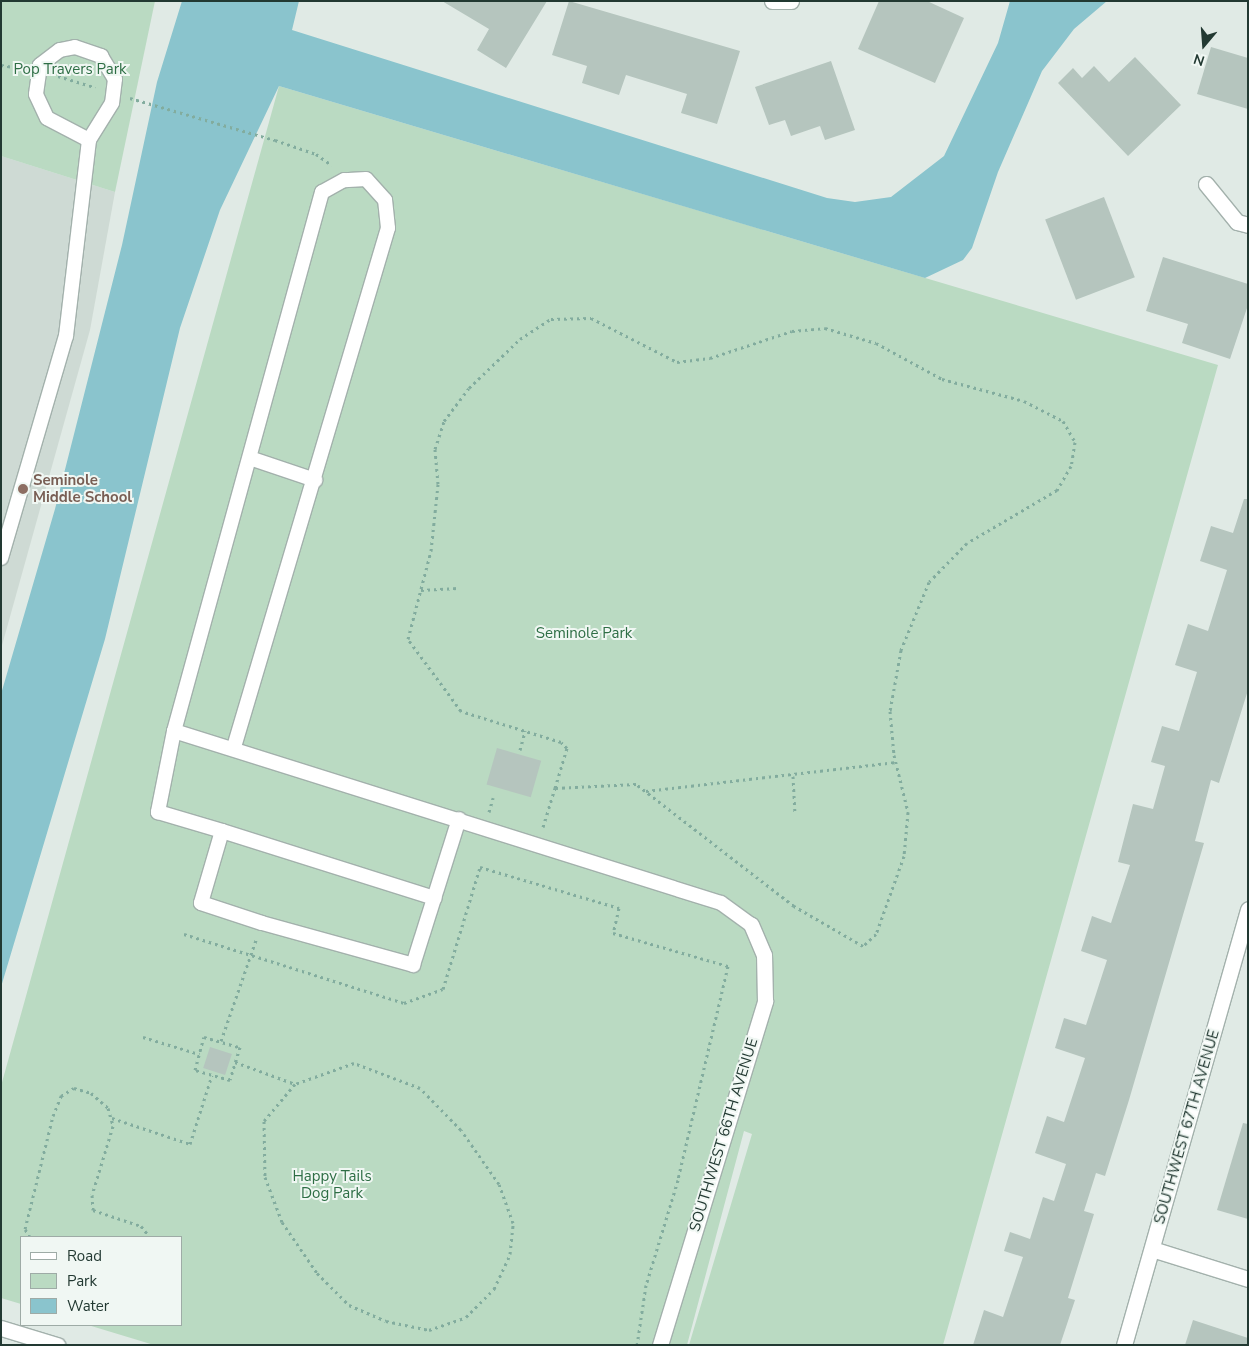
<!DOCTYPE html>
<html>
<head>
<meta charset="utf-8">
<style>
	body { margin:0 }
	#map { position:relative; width:1249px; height:1346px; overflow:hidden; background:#e0eae5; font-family:"Nunito Sans",sans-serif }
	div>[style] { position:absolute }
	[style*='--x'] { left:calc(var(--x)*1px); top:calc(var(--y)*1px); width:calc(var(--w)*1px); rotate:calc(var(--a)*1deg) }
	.built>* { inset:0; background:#cedad4 }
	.green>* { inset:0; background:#badac2 }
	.water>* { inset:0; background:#8ac4cd }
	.building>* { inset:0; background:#b5c5be; transform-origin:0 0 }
	.path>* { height:3px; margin-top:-1.5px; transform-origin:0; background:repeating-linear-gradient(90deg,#82ac9e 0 2.5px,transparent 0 6.5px) }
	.roads { filter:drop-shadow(1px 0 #a3b1ac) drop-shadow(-1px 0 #a3b1ac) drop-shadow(0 1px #a3b1ac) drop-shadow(0 -1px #a3b1ac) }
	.service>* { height:14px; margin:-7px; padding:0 7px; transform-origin:7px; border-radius:7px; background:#fff }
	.minor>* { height:15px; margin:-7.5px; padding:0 7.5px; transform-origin:7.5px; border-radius:7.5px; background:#fff }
	.dots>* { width:14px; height:14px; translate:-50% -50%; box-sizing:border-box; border:2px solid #f0f7f3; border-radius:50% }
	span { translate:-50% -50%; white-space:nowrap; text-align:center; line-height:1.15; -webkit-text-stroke:4px #f0f7f3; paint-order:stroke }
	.park-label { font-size:15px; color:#2e6e45 }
	.education-label { font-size:15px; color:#785e54; font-weight:700 }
	.left { translate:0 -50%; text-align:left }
	.street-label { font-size:15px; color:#223932 }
	.frame { position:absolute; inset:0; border:2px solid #223932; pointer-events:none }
	.legend { position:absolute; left:20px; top:1236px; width:162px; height:90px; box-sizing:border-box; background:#f0f7f3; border:1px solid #9eaba6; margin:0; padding:6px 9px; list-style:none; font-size:15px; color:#223932 }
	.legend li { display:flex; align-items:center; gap:10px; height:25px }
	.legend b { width:25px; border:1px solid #9eaba6 }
	.north { position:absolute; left:1179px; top:20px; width:50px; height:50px; -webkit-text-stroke:4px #f0f7f3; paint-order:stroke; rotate:198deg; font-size:14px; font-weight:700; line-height:20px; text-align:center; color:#223932 }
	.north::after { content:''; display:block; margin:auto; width:18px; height:22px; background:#223932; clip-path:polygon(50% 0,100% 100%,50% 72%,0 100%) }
</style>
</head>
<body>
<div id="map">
	<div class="built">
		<div style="clip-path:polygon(1px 156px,115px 192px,90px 330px,1px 649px)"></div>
	</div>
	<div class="green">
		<div style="clip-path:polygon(1px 1px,155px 1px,115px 192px,1px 156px)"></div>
		<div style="clip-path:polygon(279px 86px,1218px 365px,943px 1345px,689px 1345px,752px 1134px,744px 1131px,687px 1345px,154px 1345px,88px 1325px,181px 1325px,181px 1237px,21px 1237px,21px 1304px,1px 1298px,1px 1086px)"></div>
	</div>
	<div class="water">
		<div style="clip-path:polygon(182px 1px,299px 1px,292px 30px,827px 198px,855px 202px,891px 197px,944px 156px,998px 43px,1010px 1px,1107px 1px,1074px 29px,1042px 71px,998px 172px,972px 248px,963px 260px,925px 278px,279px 86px,220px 210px,180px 328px,105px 639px,1px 987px,1px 694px,55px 509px,122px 245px,157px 82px)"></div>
	</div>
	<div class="building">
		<div style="clip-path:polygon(442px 1px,547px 1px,506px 68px,477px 50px,489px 29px)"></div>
		<div style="clip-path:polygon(569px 1px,740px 51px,717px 124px,681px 113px,687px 94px,626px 75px,619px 95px,582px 83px,587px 66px,552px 55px)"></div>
		<div style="clip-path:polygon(879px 1px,927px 1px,964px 18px,935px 83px,858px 49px)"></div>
		<div style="clip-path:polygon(1211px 47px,1248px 58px,1248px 109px,1197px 94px)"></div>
		<div style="clip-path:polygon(1135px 57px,1181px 105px,1128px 156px,1058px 83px,1073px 68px,1082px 78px,1094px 66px,1109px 82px)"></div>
		<div style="clip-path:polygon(831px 61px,855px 130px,825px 140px,820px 126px,791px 136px,785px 120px,769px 125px,755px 87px)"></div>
		<div style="left:1104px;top:197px;width:86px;height:63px;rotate:69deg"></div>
		<div style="clip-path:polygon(1163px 257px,1248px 284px,1248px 305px,1230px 359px,1182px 343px,1188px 324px,1146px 311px)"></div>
		<div style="clip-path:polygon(1244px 499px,1248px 499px,1248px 690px,1219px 783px,1211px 780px,1195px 841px,1204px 843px,1129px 1100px,1105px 1176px,1096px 1173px,1084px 1211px,1094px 1214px,1068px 1298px,1075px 1300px,1060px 1345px,973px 1345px,984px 1310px,1003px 1317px,1023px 1257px,1004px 1251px,1010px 1232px,1030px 1239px,1043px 1197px,1054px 1201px,1066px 1164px,1035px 1153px,1047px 1116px,1064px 1122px,1085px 1058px,1055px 1048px,1064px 1018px,1086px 1025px,1107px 960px,1081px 951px,1092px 916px,1111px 923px,1130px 865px,1118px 862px,1133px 804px,1153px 809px,1165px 766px,1151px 762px,1162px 726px,1179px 731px,1197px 672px,1175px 665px,1188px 624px,1208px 631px,1227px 570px,1200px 561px,1211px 526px,1233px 533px)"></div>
		<div style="left:497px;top:748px;width:46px;height:38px;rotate:16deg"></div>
		<div style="left:210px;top:1047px;width:23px;height:22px;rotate:18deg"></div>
		<div style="clip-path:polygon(1243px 1123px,1248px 1124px,1248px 1219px,1217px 1210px)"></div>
		<div style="clip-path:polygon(1193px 1320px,1248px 1338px,1248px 1345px,1185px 1345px)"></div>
	</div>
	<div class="path">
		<div style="--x:1;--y:65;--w:19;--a:9"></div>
		<div style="--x:58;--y:76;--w:39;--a:17"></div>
		<div style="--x:130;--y:98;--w:151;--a:16.2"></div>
		<div style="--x:275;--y:140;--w:43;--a:18.9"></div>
		<div style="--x:316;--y:154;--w:19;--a:35"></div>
		<div style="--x:421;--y:590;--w:37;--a:-3"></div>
		<div style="--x:520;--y:750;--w:20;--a:-75"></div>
		<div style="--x:793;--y:776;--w:36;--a:87"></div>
		<div style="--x:646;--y:791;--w:252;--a:-6.6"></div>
		<div style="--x:489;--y:812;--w:15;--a:-74"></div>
		<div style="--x:543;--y:827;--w:41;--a:-72.9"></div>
		<div style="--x:555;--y:788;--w:42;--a:-73.3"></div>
		<div style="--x:567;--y:748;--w:8;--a:-135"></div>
		<div style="--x:561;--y:742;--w:105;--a:-162.8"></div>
		<div style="--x:461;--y:711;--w:89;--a:-126.4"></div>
		<div style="--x:408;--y:639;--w:91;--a:-75.4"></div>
		<div style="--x:431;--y:551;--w:67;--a:-84"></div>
		<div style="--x:438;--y:484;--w:35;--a:-95"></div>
		<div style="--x:435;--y:449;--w:29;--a:-72"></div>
		<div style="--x:444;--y:421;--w:41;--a:-52.9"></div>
		<div style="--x:469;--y:388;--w:71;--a:-43.9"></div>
		<div style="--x:520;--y:339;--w:37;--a:-33"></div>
		<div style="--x:551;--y:319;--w:40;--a:-1.4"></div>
		<div style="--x:591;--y:318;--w:97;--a:27.1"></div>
		<div style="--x:677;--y:362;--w:33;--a:-7"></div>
		<div style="--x:710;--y:358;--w:86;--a:-18.2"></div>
		<div style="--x:792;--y:331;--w:33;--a:-5"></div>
		<div style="--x:825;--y:328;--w:53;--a:16.4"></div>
		<div style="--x:876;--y:343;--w:75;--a:28.6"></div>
		<div style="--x:942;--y:379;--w:85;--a:15"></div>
		<div style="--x:1024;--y:401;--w:44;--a:27.1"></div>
		<div style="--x:1063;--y:421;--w:24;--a:60"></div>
		<div style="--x:1075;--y:442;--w:24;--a:99"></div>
		<div style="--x:1071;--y:466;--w:28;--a:120"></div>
		<div style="--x:1057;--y:490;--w:104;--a:149.5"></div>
		<div style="--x:967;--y:543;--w:54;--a:134.3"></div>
		<div style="--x:929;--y:582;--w:74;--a:112.4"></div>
		<div style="--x:901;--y:650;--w:62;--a:100.2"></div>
		<div style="--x:890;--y:711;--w:44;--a:84.8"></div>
		<div style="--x:894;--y:755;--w:59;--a:76.2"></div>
		<div style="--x:908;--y:812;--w:44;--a:95.2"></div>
		<div style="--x:904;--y:856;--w:83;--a:109.7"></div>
		<div style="--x:876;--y:934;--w:18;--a:137"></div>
		<div style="--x:863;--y:946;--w:80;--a:-149.9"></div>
		<div style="--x:794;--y:906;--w:200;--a:-142.3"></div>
		<div style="--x:636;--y:784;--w:81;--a:177.2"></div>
		<div style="--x:184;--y:934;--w:231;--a:17.4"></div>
		<div style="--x:404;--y:1003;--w:41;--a:-19.7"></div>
		<div style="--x:443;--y:989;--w:127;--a:-73.1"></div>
		<div style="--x:480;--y:867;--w:145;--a:16.4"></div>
		<div style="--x:619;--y:908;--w:26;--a:103"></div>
		<div style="--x:613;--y:933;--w:120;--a:16"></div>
		<div style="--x:728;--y:966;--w:220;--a:103.2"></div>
		<div style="--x:678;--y:1180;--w:110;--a:106.9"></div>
		<div style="--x:646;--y:1285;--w:61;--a:98.5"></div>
		<div style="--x:143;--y:1037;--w:59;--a:16.9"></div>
		<div style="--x:204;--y:1037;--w:37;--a:16"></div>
		<div style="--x:240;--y:1047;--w:34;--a:107"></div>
		<div style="--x:230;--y:1080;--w:36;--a:-164"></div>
		<div style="--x:195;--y:1070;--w:34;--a:-75"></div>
		<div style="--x:221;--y:1041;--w:107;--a:-70.9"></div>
		<div style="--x:235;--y:1062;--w:64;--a:20.1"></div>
		<div style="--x:295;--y:1084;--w:48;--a:130"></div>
		<div style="--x:264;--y:1121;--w:56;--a:89"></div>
		<div style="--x:265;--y:1177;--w:48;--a:69.3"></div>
		<div style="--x:282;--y:1222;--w:62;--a:55.5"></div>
		<div style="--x:317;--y:1273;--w:45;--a:45"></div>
		<div style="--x:349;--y:1305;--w:40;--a:23.4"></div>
		<div style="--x:386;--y:1321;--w:44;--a:11.8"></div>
		<div style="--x:429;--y:1330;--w:39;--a:-19"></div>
		<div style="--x:466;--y:1317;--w:40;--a:-45"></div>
		<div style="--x:494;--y:1289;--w:38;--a:-65"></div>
		<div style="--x:510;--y:1254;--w:31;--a:-84"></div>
		<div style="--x:513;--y:1223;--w:41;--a:-109.7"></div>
		<div style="--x:499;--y:1184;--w:66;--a:-125.1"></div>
		<div style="--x:461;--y:1130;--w:59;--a:-134.3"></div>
		<div style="--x:420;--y:1088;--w:71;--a:-159.3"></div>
		<div style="--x:354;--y:1063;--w:63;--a:160.4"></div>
		<div style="--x:112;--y:1118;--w:82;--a:18.4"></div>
		<div style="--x:190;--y:1144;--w:72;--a:-72.3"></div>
		<div style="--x:30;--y:1237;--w:9;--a:-122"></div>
		<div style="--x:25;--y:1229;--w:116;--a:-76.1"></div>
		<div style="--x:53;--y:1116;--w:22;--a:-68"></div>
		<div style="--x:61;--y:1096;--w:15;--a:-32"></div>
		<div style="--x:74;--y:1088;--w:18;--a:16"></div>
		<div style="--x:91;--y:1093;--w:23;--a:41"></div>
		<div style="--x:108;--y:1108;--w:19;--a:74"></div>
		<div style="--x:113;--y:1126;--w:72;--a:106.9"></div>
		<div style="--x:92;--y:1195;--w:15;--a:86"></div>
		<div style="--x:93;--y:1210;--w:51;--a:18.4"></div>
		<div style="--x:141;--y:1226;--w:14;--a:51"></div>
	</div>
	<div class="roads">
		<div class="service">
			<div style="--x:75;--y:47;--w:28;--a:19"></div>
			<div style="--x:101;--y:56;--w:27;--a:59"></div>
			<div style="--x:115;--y:79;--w:24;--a:97"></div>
			<div style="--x:112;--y:103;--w:44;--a:121.9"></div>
			<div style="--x:89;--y:140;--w:47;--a:-152.4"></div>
			<div style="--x:47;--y:118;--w:26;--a:-115"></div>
			<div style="--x:36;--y:94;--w:29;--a:-82"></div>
			<div style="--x:40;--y:65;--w:25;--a:-37"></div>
			<div style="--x:60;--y:50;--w:15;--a:-11"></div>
			<div style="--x:250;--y:458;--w:69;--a:18.7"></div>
			<div style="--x:1;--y:558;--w:231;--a:-73.7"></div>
			<div style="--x:66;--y:336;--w:197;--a:-83.3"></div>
			<div style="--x:174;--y:731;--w:83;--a:101.2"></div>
			<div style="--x:158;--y:812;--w:67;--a:16.5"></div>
			<div style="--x:222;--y:831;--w:75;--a:106.3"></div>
			<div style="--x:201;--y:903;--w:64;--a:18.2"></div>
			<div style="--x:262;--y:923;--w:157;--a:15.5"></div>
			<div style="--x:413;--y:965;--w:153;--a:-72.5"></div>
			<div style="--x:234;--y:747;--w:541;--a:-73.47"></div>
			<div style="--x:388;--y:228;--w:28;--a:-96"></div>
			<div style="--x:385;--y:200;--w:28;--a:-132"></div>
			<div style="--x:366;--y:179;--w:22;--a:177"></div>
			<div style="--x:344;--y:180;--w:25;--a:151"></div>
			<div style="--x:322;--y:192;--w:559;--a:105.35"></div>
			<div style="--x:174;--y:731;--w:573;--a:17.46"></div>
			<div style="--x:721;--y:903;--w:37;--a:36"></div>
			<div style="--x:222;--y:831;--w:223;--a:17.5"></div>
		</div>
		<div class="minor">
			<div style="--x:772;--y:1;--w:19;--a:0"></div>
			<div style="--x:1206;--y:184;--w:49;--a:50.8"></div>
			<div style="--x:1237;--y:222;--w:11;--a:15"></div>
			<div style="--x:1152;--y:1249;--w:101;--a:17.4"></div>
			<div style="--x:1;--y:1328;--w:59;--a:16.9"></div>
			<div style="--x:660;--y:1345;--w:360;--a:-73"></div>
			<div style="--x:765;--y:1001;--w:46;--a:-91.2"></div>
			<div style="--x:764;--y:955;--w:33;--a:-113"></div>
			<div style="--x:1124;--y:1345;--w:453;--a:-74.1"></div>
		</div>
	</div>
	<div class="dots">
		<div style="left:23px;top:489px;background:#8d6e63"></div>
	</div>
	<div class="park-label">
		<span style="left:70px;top:70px">Pop Travers Park</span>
		<span style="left:584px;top:634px">Seminole Park</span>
		<span style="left:332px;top:1185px">Happy Tails<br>Dog Park</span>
	</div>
	<div class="education-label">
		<span class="left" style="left:33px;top:489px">Seminole<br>Middle School</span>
	</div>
	<div class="street-label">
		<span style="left:1187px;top:1127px;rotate:-74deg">SOUTHWEST 67TH AVENUE</span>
		<span style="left:724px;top:1135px;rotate:-73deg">SOUTHWEST 66TH AVENUE</span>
	</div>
	<div class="frame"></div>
	<ul class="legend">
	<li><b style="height:6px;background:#fff"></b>Road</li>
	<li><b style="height:14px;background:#badac2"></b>Park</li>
	<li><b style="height:14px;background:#8ac4cd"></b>Water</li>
	</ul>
	<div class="north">N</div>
</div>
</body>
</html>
